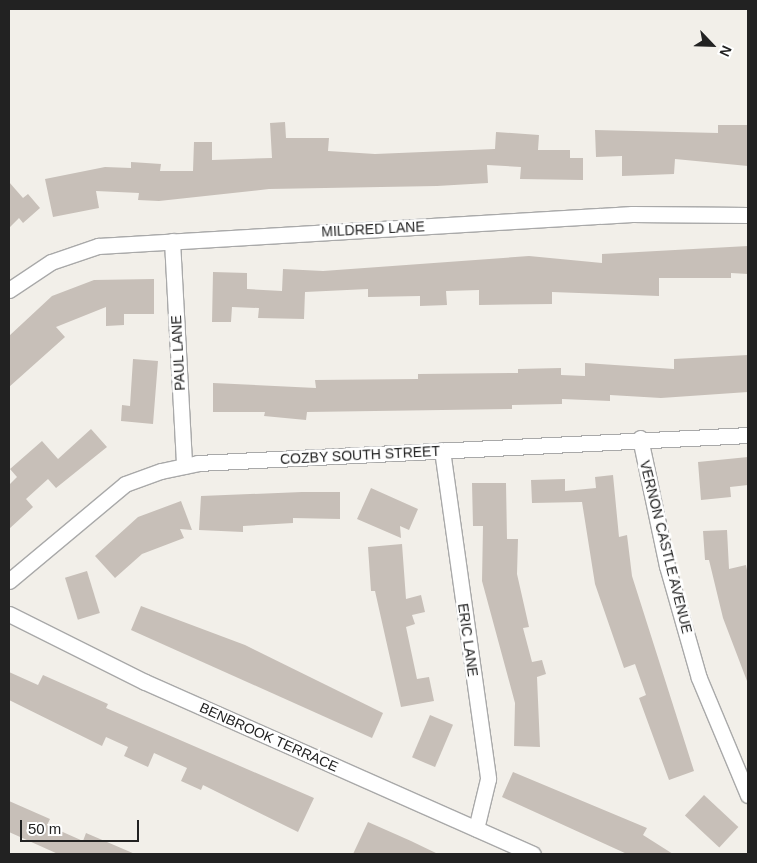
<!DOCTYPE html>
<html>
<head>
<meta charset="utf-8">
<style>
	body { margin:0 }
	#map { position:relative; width:757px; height:863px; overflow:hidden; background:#f2efe9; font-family:Helvetica,sans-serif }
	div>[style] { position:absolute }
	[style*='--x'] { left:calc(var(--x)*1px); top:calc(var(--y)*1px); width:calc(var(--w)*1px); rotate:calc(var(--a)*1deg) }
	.building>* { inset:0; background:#c7bfb8; transform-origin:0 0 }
	.roads { filter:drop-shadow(1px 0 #a9a9a9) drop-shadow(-1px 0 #a9a9a9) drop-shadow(0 1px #a9a9a9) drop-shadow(0 -1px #a9a9a9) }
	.street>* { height:15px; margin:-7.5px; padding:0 7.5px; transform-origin:7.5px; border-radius:7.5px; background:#fff }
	span { translate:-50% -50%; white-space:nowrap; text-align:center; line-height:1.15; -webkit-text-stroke:5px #fff; paint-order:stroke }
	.street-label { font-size:14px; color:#222 }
	.frame { position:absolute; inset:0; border:10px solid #222; pointer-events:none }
	.north { position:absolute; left:687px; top:20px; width:50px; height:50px; -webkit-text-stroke:4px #fff; paint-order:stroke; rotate:114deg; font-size:14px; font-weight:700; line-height:20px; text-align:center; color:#222 }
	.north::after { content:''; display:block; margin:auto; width:18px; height:22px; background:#222; clip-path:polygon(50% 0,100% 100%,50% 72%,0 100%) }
	.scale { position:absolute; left:20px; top:820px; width:119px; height:22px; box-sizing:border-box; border:2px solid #222; border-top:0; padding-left:6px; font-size:15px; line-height:18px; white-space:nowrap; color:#222; -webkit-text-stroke:4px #fff; paint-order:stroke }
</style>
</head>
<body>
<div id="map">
	<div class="building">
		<div style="clip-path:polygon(285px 122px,286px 138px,329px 138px,328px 151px,375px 154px,495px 149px,496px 132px,539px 135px,538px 150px,570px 150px,570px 158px,583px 158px,583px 180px,520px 179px,521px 167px,487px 165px,488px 183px,437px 186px,269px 189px,159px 201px,138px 200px,139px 193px,96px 191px,99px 208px,53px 217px,45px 179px,105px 167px,131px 168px,131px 162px,161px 164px,160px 171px,193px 171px,194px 142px,212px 142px,212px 160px,272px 158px,270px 123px)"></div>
		<div style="clip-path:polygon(718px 125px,748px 125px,748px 166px,675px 159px,674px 174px,622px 176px,622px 156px,596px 157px,595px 130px,718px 133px)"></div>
		<div style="clip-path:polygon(9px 182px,23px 198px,28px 194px,40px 208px,23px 223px,19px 218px,9px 228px)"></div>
		<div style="clip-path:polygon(748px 246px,748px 274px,731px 273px,731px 278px,659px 278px,659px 296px,552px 292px,552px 304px,479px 305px,479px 290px,446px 291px,447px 305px,420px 306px,420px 296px,368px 297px,368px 289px,305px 292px,304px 319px,258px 318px,259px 308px,232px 307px,231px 322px,212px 322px,213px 272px,247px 273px,247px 289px,282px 291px,283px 269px,323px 271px,529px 256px,602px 263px,602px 254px)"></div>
		<div style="clip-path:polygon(154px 279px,154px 314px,124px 314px,124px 325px,106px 326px,106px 307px,56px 327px,65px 337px,9px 387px,9px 336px,52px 296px,94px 280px)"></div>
		<div style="clip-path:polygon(748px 355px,748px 392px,661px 398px,610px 395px,610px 401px,562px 399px,562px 404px,512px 405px,512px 409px,307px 412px,306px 420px,264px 416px,265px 412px,213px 412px,213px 383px,316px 388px,315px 380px,418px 379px,418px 374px,518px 373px,518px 369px,561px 368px,561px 375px,585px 376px,585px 363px,674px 369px,674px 359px)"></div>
		<div style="clip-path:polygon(133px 359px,158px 361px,153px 424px,121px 421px,122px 405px,130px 406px)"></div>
		<div style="clip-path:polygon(91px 429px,107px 447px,56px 488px,48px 479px,26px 499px,33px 507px,9px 529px,9px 485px,17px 477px,10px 469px,42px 441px,58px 459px)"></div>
		<div style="clip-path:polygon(748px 457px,748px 485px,730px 487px,731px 497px,701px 500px,698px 462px)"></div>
		<div style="clip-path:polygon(613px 475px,619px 537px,627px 535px,632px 576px,694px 771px,669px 780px,639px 698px,646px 695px,635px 664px,624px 668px,595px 584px,582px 502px,532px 503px,531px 480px,565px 479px,565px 491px,596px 488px,595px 477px)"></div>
		<div style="clip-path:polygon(472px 483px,506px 483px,507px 539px,518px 539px,517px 574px,529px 627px,523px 628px,532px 662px,542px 660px,546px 674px,537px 677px,540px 747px,514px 746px,515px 703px,482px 581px,483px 526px,473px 526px)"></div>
		<div style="clip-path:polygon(371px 488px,418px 509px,409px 530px,400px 526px,401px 538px,357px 519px)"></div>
		<div style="clip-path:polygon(302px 492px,340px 492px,340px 519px,293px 518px,293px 523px,243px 526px,243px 532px,199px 530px,201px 496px)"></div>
		<div style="clip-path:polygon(181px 501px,192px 530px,180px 529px,184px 538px,142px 554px,115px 578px,95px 556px,138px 517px)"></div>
		<div style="clip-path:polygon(727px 530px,729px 569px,746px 565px,748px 575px,747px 681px,723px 618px,709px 560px,705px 560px,703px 531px)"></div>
		<div style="clip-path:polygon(402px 544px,406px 599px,421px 595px,425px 612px,412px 615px,415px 624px,406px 627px,417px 679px,429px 677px,434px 701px,401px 707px,375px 591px,371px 591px,368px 547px)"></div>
		<div style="left:87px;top:571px;width:44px;height:23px;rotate:73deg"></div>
		<div style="clip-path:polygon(141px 606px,245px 645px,383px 713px,372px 738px,131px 630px)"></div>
		<div style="clip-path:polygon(9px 672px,38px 685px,43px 675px,108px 704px,106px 708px,314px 798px,298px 832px,203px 785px,201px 790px,181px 781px,187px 768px,154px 753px,148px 767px,124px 756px,128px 747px,106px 737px,102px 746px,9px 700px)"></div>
		<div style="left:430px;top:715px;width:25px;height:46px;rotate:23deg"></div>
		<div style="clip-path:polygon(513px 772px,647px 828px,643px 835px,673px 854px,627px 854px,502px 797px)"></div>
		<div style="left:704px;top:795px;width:47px;height:28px;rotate:43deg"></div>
		<div style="clip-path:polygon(9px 801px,50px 819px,47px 825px,83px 841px,86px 833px,135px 854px,58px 854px,9px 832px)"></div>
		<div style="clip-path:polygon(368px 822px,411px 841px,438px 854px,353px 854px)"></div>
	</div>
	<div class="roads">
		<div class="street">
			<div style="--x:172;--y:241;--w:225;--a:86.9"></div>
			<div style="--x:9;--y:290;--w:50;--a:-33.7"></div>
			<div style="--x:51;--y:262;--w:50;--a:-18.8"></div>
			<div style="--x:98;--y:246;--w:535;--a:-3.43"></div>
			<div style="--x:632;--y:214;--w:116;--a:0.5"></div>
			<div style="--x:640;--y:438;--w:131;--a:78.1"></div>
			<div style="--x:667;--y:566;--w:116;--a:74.1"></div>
			<div style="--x:699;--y:678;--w:127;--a:67.3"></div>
			<div style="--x:442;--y:450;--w:332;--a:82"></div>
			<div style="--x:488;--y:779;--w:51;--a:103.5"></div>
			<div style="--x:9;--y:581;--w:151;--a:-39.9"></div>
			<div style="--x:125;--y:484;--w:38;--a:-20"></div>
			<div style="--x:161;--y:471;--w:38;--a:-12"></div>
			<div style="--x:198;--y:463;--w:551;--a:-2.91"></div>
			<div style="--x:9;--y:614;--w:152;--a:26.6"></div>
			<div style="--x:145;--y:682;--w:424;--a:23.9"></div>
		</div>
	</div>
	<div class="street-label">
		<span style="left:373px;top:229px;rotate:-3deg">MILDRED LANE</span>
		<span style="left:178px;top:353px;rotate:-93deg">PAUL LANE</span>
		<span style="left:360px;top:455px;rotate:-3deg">COZBY SOUTH STREET</span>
		<span style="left:666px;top:547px;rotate:76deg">VERNON CASTLE AVENUE</span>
		<span style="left:468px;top:640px;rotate:82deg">ERIC LANE</span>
		<span style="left:269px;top:737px;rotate:24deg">BENBROOK TERRACE</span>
	</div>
	<div class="frame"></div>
	<div class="north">N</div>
	<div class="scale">50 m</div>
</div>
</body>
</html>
